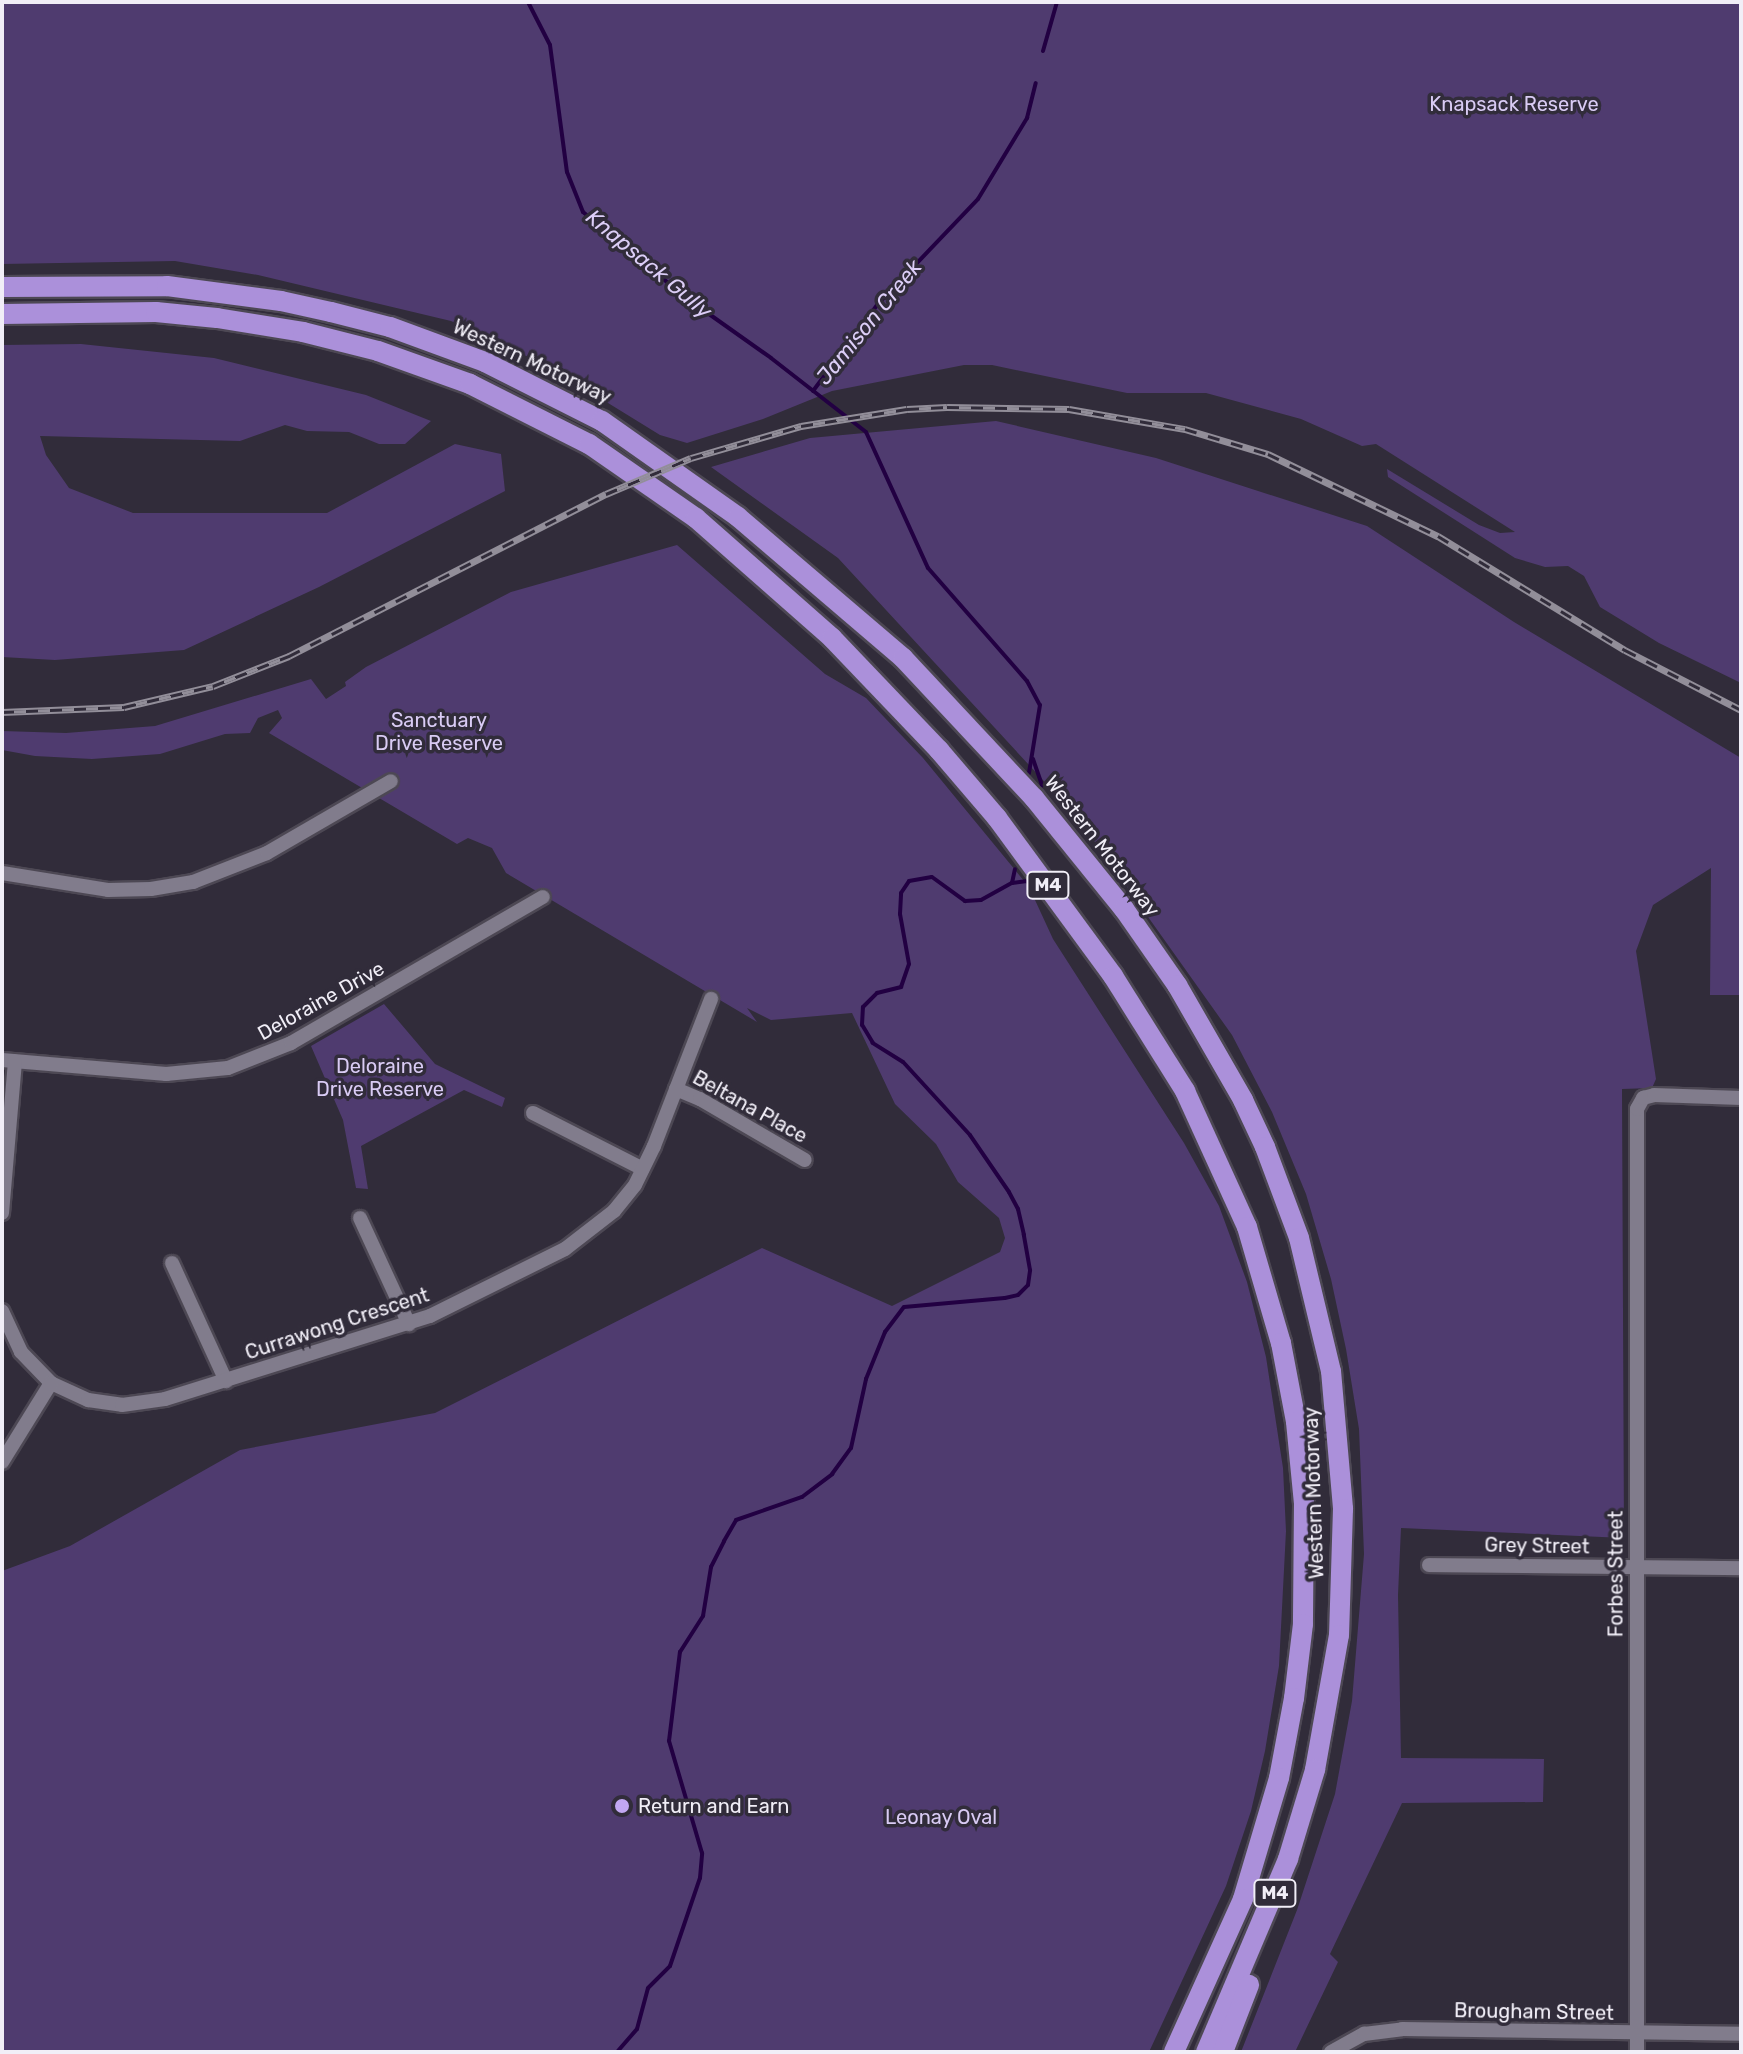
<!DOCTYPE html>
<html>
<head>
<meta charset="utf-8">
<style>
	body { margin:0 }
	#map { position:relative; width:1743px; height:2054px; overflow:hidden; background:#312c3a; font-family:Rubik,sans-serif }
	div>[style] { position:absolute }
	[style*='--x'] { left:calc(var(--x)*1px); top:calc(var(--y)*1px); width:calc(var(--w)*1px); rotate:calc(var(--a)*1deg) }
	.green>* { inset:0; background:#4f3b6f }
	.stream>* { height:4px; margin:-2px; padding:0 2px; transform-origin:2px; border-radius:2px; background:#220042 }
	.roads { filter:drop-shadow(2px 0 #4d4854) drop-shadow(-2px 0 #4d4854) drop-shadow(0 2px #4d4854) drop-shadow(0 -2px #4d4854) }
	.minor>* { height:14px; margin:-7px; padding:0 7px; transform-origin:7px; border-radius:7px; background:#817c8c }
	.highway>* { height:20px; margin:-10px; padding:0 10px; transform-origin:10px; border-radius:10px; background:#ab90da }
	.rail>* { height:7px; margin-top:-3.5px; transform-origin:0; background:repeating-linear-gradient(90deg,#312c3a 0 12px,#928e99 0 24px); box-sizing:border-box; border-block:2px solid #928e99 }
	.dots>* { width:22px; height:22px; translate:-50% -50%; box-sizing:border-box; border:4px solid #312c3a; border-radius:50% }
	span { translate:-50% -50%; white-space:nowrap; text-align:center; line-height:1.15; -webkit-text-stroke:7px #312c3a; paint-order:stroke }
	.shield-label span { padding:2px 6px; background:#312c3a; border:2px solid; border-radius:6px; -webkit-text-stroke-width:0 }
	.shield-label { font-size:18px; color:#f1eef7; font-weight:700 }
	.park-label { font-size:20px; color:#d9cbf4 }
	.street-label { font-size:20px; color:#f1eef7 }
	.poi-label { font-size:20px; color:#f1eef7 }
	.left { translate:0 -50%; text-align:left }
	.water-label { font-size:22px; color:#dccef7; font-style:italic }
	.frame { position:absolute; inset:0; border:4px solid #f1eef7; pointer-events:none }
</style>
</head>
<body>
<div id="map">
	<div class="green">
		<div style="clip-path:polygon(2px 2px,1741px 2px,1741px 683px,1659px 643px,1600px 607px,1584px 576px,1568px 566px,1545px 567px,1515px 558px,1388px 477px,1387px 469px,1479px 525px,1500px 533px,1515px 532px,1376px 444px,1362px 446px,1301px 419px,1206px 393px,1127px 393px,992px 365px,964px 365px,832px 391px,763px 419px,687px 443px,660px 435px,548px 366px,451px 321px,258px 275px,175px 261px,2px 264px)"></div>
		<div style="clip-path:polygon(81px 344px,214px 358px,366px 395px,431px 421px,405px 444px,379px 444px,349px 432px,307px 431px,285px 425px,240px 441px,40px 436px,46px 455px,69px 488px,133px 513px,327px 513px,455px 444px,501px 454px,505px 491px,319px 587px,184px 650px,55px 660px,2px 657px,2px 345px)"></div>
		<div style="clip-path:polygon(996px 421px,1156px 458px,1367px 526px,1514px 622px,1741px 758px,1741px 995px,1710px 995px,1711px 868px,1653px 905px,1636px 951px,1656px 1079px,1652px 1088px,1622px 1089px,1624px 1538px,1401px 1528px,1398px 1595px,1401px 1758px,1544px 1759px,1543px 1802px,1402px 1803px,1330px 1954px,1338px 1962px,1295px 2052px,1241px 2052px,1297px 1910px,1335px 1794px,1352px 1701px,1364px 1554px,1359px 1429px,1346px 1349px,1331px 1279px,1306px 1194px,1272px 1112px,1232px 1035px,1077px 817px,838px 558px,711px 467px,810px 438px)"></div>
		<div style="clip-path:polygon(677px 545px,825px 674px,866px 698px,923px 758px,1029px 887px,1053px 939px,1184px 1143px,1219px 1206px,1247px 1282px,1266px 1357px,1283px 1468px,1286px 1531px,1279px 1666px,1265px 1751px,1251px 1811px,1226px 1886px,1149px 2052px,2px 2052px,2px 1571px,70px 1546px,240px 1450px,435px 1413px,762px 1248px,892px 1306px,1000px 1252px,1005px 1238px,999px 1218px,958px 1182px,936px 1144px,895px 1104px,852px 1013px,771px 1020px,747px 1008px,757px 1022px,506px 873px,492px 848px,468px 838px,457px 844px,269px 733px,282px 718px,278px 710px,258px 718px,250px 733px,225px 734px,160px 754px,92px 759px,35px 756px,2px 750px,2px 731px,66px 733px,155px 726px,311px 679px,326px 699px,346px 686px,345px 682px,366px 667px,511px 592px)"></div>
		<div style="clip-path:polygon(384px 1004px,435px 1064px,505px 1098px,502px 1107px,464px 1090px,361px 1146px,368px 1189px,356px 1188px,343px 1120px,311px 1046px)"></div>
	</div>
	<div class="stream">
		<div style="--x:528;--y:2;--w:48;--a:62.9"></div>
		<div style="--x:550;--y:45;--w:128;--a:82.4"></div>
		<div style="--x:567;--y:172;--w:43;--a:68.2"></div>
		<div style="--x:583;--y:212;--w:133;--a:39.8"></div>
		<div style="--x:685;--y:297;--w:105;--a:35.3"></div>
		<div style="--x:771;--y:358;--w:120;--a:37.9"></div>
		<div style="--x:866;--y:432;--w:149;--a:65.5"></div>
		<div style="--x:928;--y:568;--w:150;--a:48.8"></div>
		<div style="--x:1027;--y:681;--w:27;--a:62"></div>
		<div style="--x:1040;--y:705;--w:69;--a:99.2"></div>
		<div style="--x:1043;--y:51;--w:51;--a:-74.1"></div>
		<div style="--x:813;--y:391;--w:107;--a:-53.3"></div>
		<div style="--x:877;--y:305;--w:146;--a:-46.4"></div>
		<div style="--x:978;--y:199;--w:95;--a:-58.8"></div>
		<div style="--x:1027;--y:118;--w:36;--a:-76"></div>
		<div style="--x:1033;--y:759;--w:28;--a:71"></div>
		<div style="--x:1012;--y:883;--w:15;--a:-8"></div>
		<div style="--x:617;--y:2052;--w:30;--a:-49"></div>
		<div style="--x:637;--y:2029;--w:42;--a:-75"></div>
		<div style="--x:648;--y:1988;--w:31;--a:-45"></div>
		<div style="--x:670;--y:1966;--w:93;--a:-71.2"></div>
		<div style="--x:700;--y:1878;--w:25;--a:-85"></div>
		<div style="--x:702;--y:1853;--w:117;--a:-106.4"></div>
		<div style="--x:669;--y:1741;--w:90;--a:-83"></div>
		<div style="--x:680;--y:1652;--w:43;--a:-57.4"></div>
		<div style="--x:703;--y:1616;--w:50;--a:-80.7"></div>
		<div style="--x:711;--y:1567;--w:29;--a:-63"></div>
		<div style="--x:724;--y:1541;--w:24;--a:-60"></div>
		<div style="--x:736;--y:1520;--w:70;--a:-19.2"></div>
		<div style="--x:802;--y:1497;--w:38;--a:-37"></div>
		<div style="--x:832;--y:1474;--w:32;--a:-54"></div>
		<div style="--x:851;--y:1448;--w:71;--a:-77.7"></div>
		<div style="--x:866;--y:1379;--w:51;--a:-68"></div>
		<div style="--x:885;--y:1332;--w:31;--a:-53"></div>
		<div style="--x:904;--y:1307;--w:101;--a:-5.1"></div>
		<div style="--x:1005;--y:1298;--w:13;--a:-13"></div>
		<div style="--x:1018;--y:1295;--w:14;--a:-45"></div>
		<div style="--x:1028;--y:1285;--w:15;--a:-82"></div>
		<div style="--x:1030;--y:1270;--w:36;--a:-100"></div>
		<div style="--x:1024;--y:1235;--w:27;--a:-103"></div>
		<div style="--x:1018;--y:1209;--w:19;--a:-118"></div>
		<div style="--x:1009;--y:1192;--w:69;--a:-124.4"></div>
		<div style="--x:970;--y:1135;--w:99;--a:-132.5"></div>
		<div style="--x:903;--y:1062;--w:36;--a:-148"></div>
		<div style="--x:873;--y:1043;--w:21;--a:-121"></div>
		<div style="--x:862;--y:1025;--w:18;--a:-87"></div>
		<div style="--x:863;--y:1007;--w:20;--a:-45"></div>
		<div style="--x:877;--y:993;--w:25;--a:-14"></div>
		<div style="--x:901;--y:987;--w:24;--a:-71"></div>
		<div style="--x:909;--y:964;--w:51;--a:-100.2"></div>
		<div style="--x:900;--y:914;--w:21;--a:-87"></div>
		<div style="--x:901;--y:893;--w:14;--a:-56"></div>
		<div style="--x:909;--y:881;--w:23;--a:-10"></div>
		<div style="--x:932;--y:877;--w:41;--a:36"></div>
		<div style="--x:965;--y:901;--w:16;--a:-4"></div>
		<div style="--x:981;--y:900;--w:35;--a:-29"></div>
		<div style="--x:1012;--y:883;--w:14;--a:-78"></div>
	</div>
	<div class="roads">
		<div class="minor">
			<div style="--x:2;--y:873;--w:107;--a:9.1"></div>
			<div style="--x:108;--y:890;--w:43;--a:-1.3"></div>
			<div style="--x:151;--y:889;--w:43;--a:-9.5"></div>
			<div style="--x:193;--y:882;--w:79;--a:-21.4"></div>
			<div style="--x:267;--y:853;--w:143;--a:-30.1"></div>
			<div style="--x:2;--y:1060;--w:165;--a:4.9"></div>
			<div style="--x:166;--y:1074;--w:62;--a:-5.5"></div>
			<div style="--x:228;--y:1068;--w:68;--a:-21.6"></div>
			<div style="--x:291;--y:1043;--w:291;--a:-30.1"></div>
			<div style="--x:676;--y:1089;--w:26;--a:23"></div>
			<div style="--x:700;--y:1099;--w:121;--a:30.2"></div>
			<div style="--x:533;--y:1113;--w:123;--a:27"></div>
			<div style="--x:2;--y:1213;--w:152;--a:-85.1"></div>
			<div style="--x:360;--y:1218;--w:117;--a:65.2"></div>
			<div style="--x:172;--y:1263;--w:130;--a:65.4"></div>
			<div style="--x:2;--y:1311;--w:45;--a:65.1"></div>
			<div style="--x:21;--y:1352;--w:43;--a:45.9"></div>
			<div style="--x:51;--y:1383;--w:41;--a:24.7"></div>
			<div style="--x:88;--y:1400;--w:34;--a:8"></div>
			<div style="--x:122;--y:1405;--w:43;--a:-7.9"></div>
			<div style="--x:165;--y:1399;--w:278;--a:-17.4"></div>
			<div style="--x:430;--y:1316;--w:151;--a:-26.4"></div>
			<div style="--x:565;--y:1249;--w:62;--a:-37.8"></div>
			<div style="--x:614;--y:1211;--w:33;--a:-51"></div>
			<div style="--x:635;--y:1185;--w:43;--a:-64"></div>
			<div style="--x:654;--y:1146;--w:158;--a:-68.8"></div>
			<div style="--x:2;--y:1462;--w:93;--a:-58.2"></div>
			<div style="--x:1429;--y:1565;--w:312;--a:0.6"></div>
			<div style="--x:1331;--y:2052;--w:38;--a:-29"></div>
			<div style="--x:1364;--y:2034;--w:38;--a:-7"></div>
			<div style="--x:1402;--y:2029;--w:339;--a:0.8"></div>
			<div style="--x:1637;--y:2052;--w:943;--a:-90"></div>
			<div style="--x:1637;--y:1109;--w:13;--a:-61"></div>
			<div style="--x:1643;--y:1098;--w:11;--a:-15"></div>
			<div style="--x:1654;--y:1095;--w:87;--a:2"></div>
		</div>
		<div class="highway">
			<div style="--x:2;--y:287;--w:165;--a:-0.3"></div>
			<div style="--x:167;--y:286;--w:115;--a:7.5"></div>
			<div style="--x:281;--y:301;--w:51;--a:12.4"></div>
			<div style="--x:331;--y:312;--w:61;--a:14.3"></div>
			<div style="--x:390;--y:327;--w:101;--a:20.2"></div>
			<div style="--x:485;--y:362;--w:131;--a:26.8"></div>
			<div style="--x:602;--y:421;--w:166;--a:35.2"></div>
			<div style="--x:738;--y:517;--w:217;--a:40.5"></div>
			<div style="--x:903;--y:658;--w:192;--a:46.9"></div>
			<div style="--x:1034;--y:798;--w:143;--a:51"></div>
			<div style="--x:1124;--y:909;--w:93;--a:55.1"></div>
			<div style="--x:1177;--y:985;--w:133;--a:60.1"></div>
			<div style="--x:1243;--y:1100;--w:52;--a:64.9"></div>
			<div style="--x:1265;--y:1147;--w:97;--a:69.5"></div>
			<div style="--x:1299;--y:1238;--w:137;--a:76.5"></div>
			<div style="--x:1331;--y:1371;--w:139;--a:85"></div>
			<div style="--x:1343;--y:1509;--w:126;--a:91.8"></div>
			<div style="--x:1339;--y:1635;--w:137;--a:100.1"></div>
			<div style="--x:1315;--y:1770;--w:93;--a:106.9"></div>
			<div style="--x:1288;--y:1859;--w:210;--a:113"></div>
			<div style="--x:2;--y:314;--w:154;--a:-0.7"></div>
			<div style="--x:156;--y:312;--w:61;--a:5.6"></div>
			<div style="--x:217;--y:318;--w:87;--a:9.2"></div>
			<div style="--x:303;--y:332;--w:77;--a:14.2"></div>
			<div style="--x:378;--y:351;--w:98;--a:19.7"></div>
			<div style="--x:470;--y:384;--w:133;--a:26.8"></div>
			<div style="--x:589;--y:444;--w:130;--a:34.7"></div>
			<div style="--x:696;--y:518;--w:181;--a:41.4"></div>
			<div style="--x:832;--y:638;--w:155;--a:46.3"></div>
			<div style="--x:939;--y:750;--w:89;--a:49.5"></div>
			<div style="--x:997;--y:818;--w:196;--a:53.7"></div>
			<div style="--x:1113;--y:976;--w:136;--a:57.9"></div>
			<div style="--x:1185;--y:1091;--w:149;--a:65.5"></div>
			<div style="--x:1247;--y:1227;--w:121;--a:73.7"></div>
			<div style="--x:1281;--y:1343;--w:80;--a:79.2"></div>
			<div style="--x:1296;--y:1422;--w:81;--a:84.4"></div>
			<div style="--x:1304;--y:1503;--w:121;--a:90.5"></div>
			<div style="--x:1303;--y:1624;--w:75;--a:96.9"></div>
			<div style="--x:1294;--y:1698;--w:81;--a:100.6"></div>
			<div style="--x:1279;--y:1778;--w:126;--a:106.6"></div>
			<div style="--x:1243;--y:1899;--w:168;--a:114.3"></div>
			<div style="--x:1223;--y:2052;--w:72;--a:-68.8"></div>
		</div>
	</div>
	<div class="rail">
		<div style="--x:2;--y:712;--w:122;--a:-2.3"></div>
		<div style="--x:124;--y:707;--w:91;--a:-13.3"></div>
		<div style="--x:213;--y:686;--w:82;--a:-21.5"></div>
		<div style="--x:289;--y:656;--w:356;--a:-27.1"></div>
		<div style="--x:606;--y:494;--w:92;--a:-23"></div>
		<div style="--x:691;--y:458;--w:115;--a:-16.2"></div>
		<div style="--x:801;--y:426;--w:107;--a:-9.1"></div>
		<div style="--x:907;--y:409;--w:40;--a:-2.9"></div>
		<div style="--x:947;--y:407;--w:122;--a:0.9"></div>
		<div style="--x:1069;--y:409;--w:118;--a:9.8"></div>
		<div style="--x:1185;--y:429;--w:87;--a:16.8"></div>
		<div style="--x:1268;--y:454;--w:189;--a:25.8"></div>
		<div style="--x:1438;--y:536;--w:219;--a:31.4"></div>
		<div style="--x:1625;--y:650;--w:131;--a:27.3"></div>
	</div>
	<div class="dots">
		<div style="left:622px;top:1806px;background:#c2a7f2"></div>
	</div>
	<div class="shield-label">
		<span style="left:1048px;top:885px">M4</span>
		<span style="left:1275px;top:1893px">M4</span>
	</div>
	<div class="park-label">
		<span style="left:1514px;top:104px">Knapsack Reserve</span>
		<span style="left:439px;top:732px">Sanctuary<br>Drive Reserve</span>
		<span style="left:380px;top:1078px">Deloraine<br>Drive Reserve</span>
		<span style="left:941px;top:1817px">Leonay Oval</span>
	</div>
	<div class="street-label">
		<span style="left:532px;top:362px;rotate:25deg">Western Motorway</span>
		<span style="left:1102px;top:846px;rotate:52deg">Western Motorway</span>
		<span style="left:321px;top:1001px;rotate:-29deg">Deloraine Drive</span>
		<span style="left:750px;top:1107px;rotate:29deg">Beltana Place</span>
		<span style="left:337px;top:1324px;rotate:-18deg">Currawong Crescent</span>
		<span style="left:1314px;top:1493px;rotate:-92deg">Western Motorway</span>
		<span style="left:1537px;top:1546px;rotate:1deg">Grey Street</span>
		<span style="left:1616px;top:1574px;rotate:-90deg">Forbes Street</span>
		<span style="left:1534px;top:2012px;rotate:1deg">Brougham Street</span>
	</div>
	<div class="poi-label">
		<span class="left" style="left:638px;top:1806px">Return and Earn</span>
	</div>
	<div class="water-label">
		<span style="left:649px;top:264px;rotate:40deg">Knapsack Gully</span>
		<span style="left:869px;top:322px;rotate:-51deg">Jamison Creek</span>
	</div>
	<div class="frame"></div>
</div>
</body>
</html>
